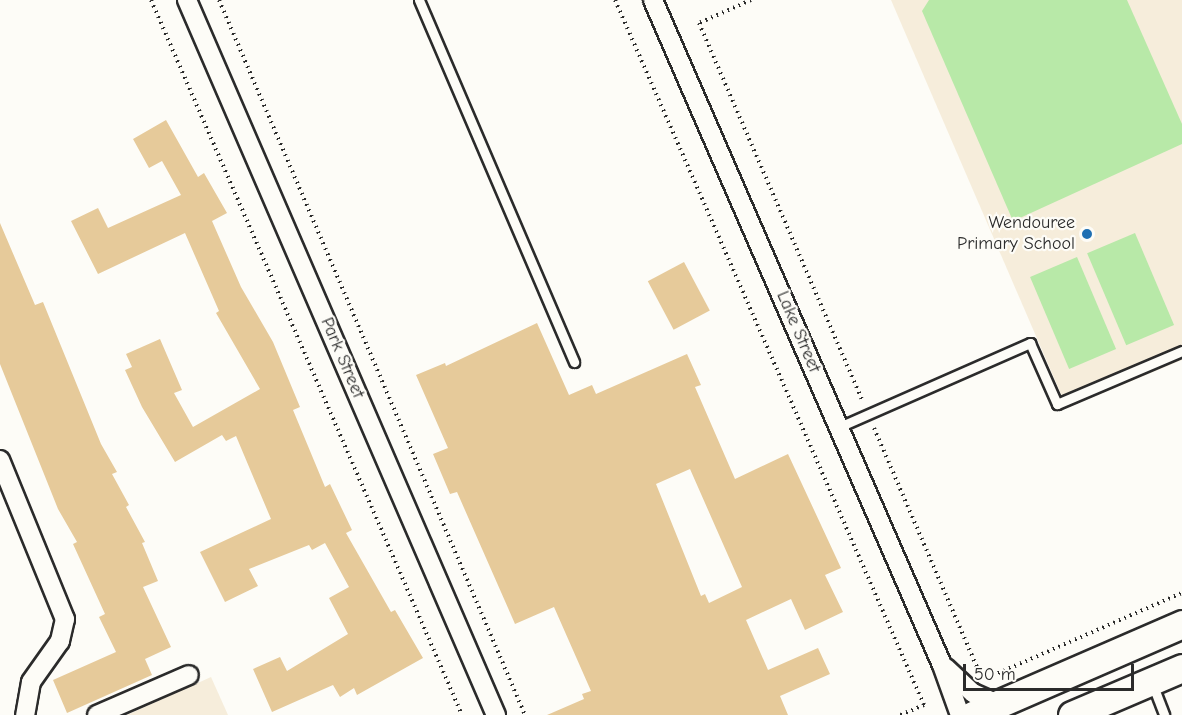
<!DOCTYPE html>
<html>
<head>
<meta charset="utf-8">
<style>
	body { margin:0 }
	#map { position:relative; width:1182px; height:715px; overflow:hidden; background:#fdfcf7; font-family:"Comic Neue",sans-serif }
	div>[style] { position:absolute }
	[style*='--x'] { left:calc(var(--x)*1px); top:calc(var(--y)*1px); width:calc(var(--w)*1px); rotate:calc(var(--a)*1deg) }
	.built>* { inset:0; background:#f6eddb }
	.green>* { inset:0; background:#b8e9a8; transform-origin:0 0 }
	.building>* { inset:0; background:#e6ca9a; transform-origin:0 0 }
	.path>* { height:4px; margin-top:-2px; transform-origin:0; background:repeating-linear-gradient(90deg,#2b2b2b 0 1.5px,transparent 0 6px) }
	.roads { filter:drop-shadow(2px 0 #2b2b2b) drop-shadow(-2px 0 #2b2b2b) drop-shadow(0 2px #2b2b2b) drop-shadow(0 -2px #2b2b2b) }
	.lane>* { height:9px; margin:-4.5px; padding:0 4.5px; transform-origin:4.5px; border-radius:4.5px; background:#fdfcf7 }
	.street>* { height:18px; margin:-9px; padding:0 9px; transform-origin:9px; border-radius:9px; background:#fdfcf7 }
	.secondary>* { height:27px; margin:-13.5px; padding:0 13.5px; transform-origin:13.5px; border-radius:13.5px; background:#fdfcf7 }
	.dots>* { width:16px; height:16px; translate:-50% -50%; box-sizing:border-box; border:3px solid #fdfcf7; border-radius:50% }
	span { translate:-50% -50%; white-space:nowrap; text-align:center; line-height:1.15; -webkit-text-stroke:4.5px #fdfcf7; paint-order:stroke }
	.poi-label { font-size:18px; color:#2b2b2b }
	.right { translate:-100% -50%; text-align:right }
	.street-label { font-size:18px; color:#2b2b2b }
	.scale { position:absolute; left:963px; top:664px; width:171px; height:27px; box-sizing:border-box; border:3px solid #2b2b2b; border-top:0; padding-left:8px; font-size:18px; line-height:21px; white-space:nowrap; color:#2b2b2b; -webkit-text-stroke:4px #fdfcf7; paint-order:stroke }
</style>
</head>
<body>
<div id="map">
	<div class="built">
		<div style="clip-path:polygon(891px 0,1182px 0,1182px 360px,1067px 408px)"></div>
		<div style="clip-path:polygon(211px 677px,228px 715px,127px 715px)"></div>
	</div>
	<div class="green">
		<div style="clip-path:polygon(929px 0,1127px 0,1182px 124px,1182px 144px,1013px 221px,922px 11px)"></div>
		<div style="left:1135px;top:233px;width:100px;height:52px;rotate:67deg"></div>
		<div style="left:1077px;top:257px;width:100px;height:51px;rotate:67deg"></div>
	</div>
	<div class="building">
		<div style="clip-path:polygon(166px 120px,198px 177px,204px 173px,227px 213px,212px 221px,241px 287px,273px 342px,300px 407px,293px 410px,325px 487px,330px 484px,352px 530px,346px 533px,391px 612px,395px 610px,423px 658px,357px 695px,354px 688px,340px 697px,333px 685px,272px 712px,253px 669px,280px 657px,287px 671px,348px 634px,329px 598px,349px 587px,325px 543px,312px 550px,309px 545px,249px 569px,258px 586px,225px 602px,200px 552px,271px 519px,236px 436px,226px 441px,222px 435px,175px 462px,142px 407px,125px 370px,132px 367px,126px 354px,160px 339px,182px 390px,174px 393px,193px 427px,260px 389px,216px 313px,219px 311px,185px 233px,98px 274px,71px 221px,98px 208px,108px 228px,181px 195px,162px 161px,149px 168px,133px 139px)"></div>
		<div style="clip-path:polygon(0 223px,35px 305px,43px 302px,101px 444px,117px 472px,112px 474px,129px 505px,126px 507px,145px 542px,142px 543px,158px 581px,143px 587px,171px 647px,145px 659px,152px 675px,67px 713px,53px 680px,116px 652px,99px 617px,105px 614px,73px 544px,77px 542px,58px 509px,0 364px)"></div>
		<div style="left:684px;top:262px;width:55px;height:41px;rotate:62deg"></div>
		<div style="clip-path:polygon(evenodd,537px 323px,569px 395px,592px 385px,596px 394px,687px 354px,701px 385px,695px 387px,735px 479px,788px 454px,841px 568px,825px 575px,843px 612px,805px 630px,791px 599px,746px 620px,768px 670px,818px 648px,830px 674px,780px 696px,788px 715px,547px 715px,584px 699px,582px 694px,591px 691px,554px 607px,515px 624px,457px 492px,450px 494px,433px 454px,448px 448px,416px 375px,445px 363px,446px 366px,537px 323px,690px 469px,742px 587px,709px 603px,705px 594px,701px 596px,656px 484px,690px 469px)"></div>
	</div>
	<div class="path">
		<div style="--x:151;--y:0;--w:780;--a:66.49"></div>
		<div style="--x:219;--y:0;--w:778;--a:66.83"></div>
		<div style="--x:615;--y:0;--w:770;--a:66.33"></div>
		<div style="--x:924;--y:705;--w:26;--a:157"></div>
		<div style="--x:751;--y:0;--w:57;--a:156.1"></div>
		<div style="--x:699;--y:23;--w:413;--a:66.6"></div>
		<div style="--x:874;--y:428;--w:262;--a:66.7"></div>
		<div style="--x:987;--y:678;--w:213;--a:-23.6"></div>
	</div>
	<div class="roads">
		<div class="lane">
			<div style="--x:419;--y:0;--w:394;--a:66.8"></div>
			<div style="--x:839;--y:427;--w:209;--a:-23.7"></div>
			<div style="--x:1030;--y:343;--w:67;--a:66.1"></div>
			<div style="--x:1057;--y:404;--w:136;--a:-23"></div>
			<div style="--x:1152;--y:683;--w:34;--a:69"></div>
		</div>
		<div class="street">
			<div style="--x:187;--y:0;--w:779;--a:66.63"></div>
			<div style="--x:653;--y:0;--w:725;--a:66.51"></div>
			<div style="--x:942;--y:665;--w:53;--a:70.2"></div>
			<div style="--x:0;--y:460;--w:172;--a:67.8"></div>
			<div style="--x:65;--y:619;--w:23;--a:103"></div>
			<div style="--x:60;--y:641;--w:50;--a:125.3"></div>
			<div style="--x:31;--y:682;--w:34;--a:100"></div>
			<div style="--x:946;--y:668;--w:37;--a:43"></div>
			<div style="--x:973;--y:693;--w:27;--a:24"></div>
			<div style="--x:97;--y:715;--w:100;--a:-23.5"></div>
		</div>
		<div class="secondary">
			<div style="--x:973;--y:715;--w:228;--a:-23.5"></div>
			<div style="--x:1072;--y:715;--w:120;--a:-23.1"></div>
		</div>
	</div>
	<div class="dots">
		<div style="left:1087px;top:234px;background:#1f6fb2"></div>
	</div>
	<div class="poi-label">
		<span class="right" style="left:1075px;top:234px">Wendouree<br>Primary School</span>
	</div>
	<div class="street-label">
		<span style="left:798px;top:332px;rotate:67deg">Lake Street</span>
		<span style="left:342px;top:358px;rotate:67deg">Park Street</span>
	</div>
	<div class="scale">50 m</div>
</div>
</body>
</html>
